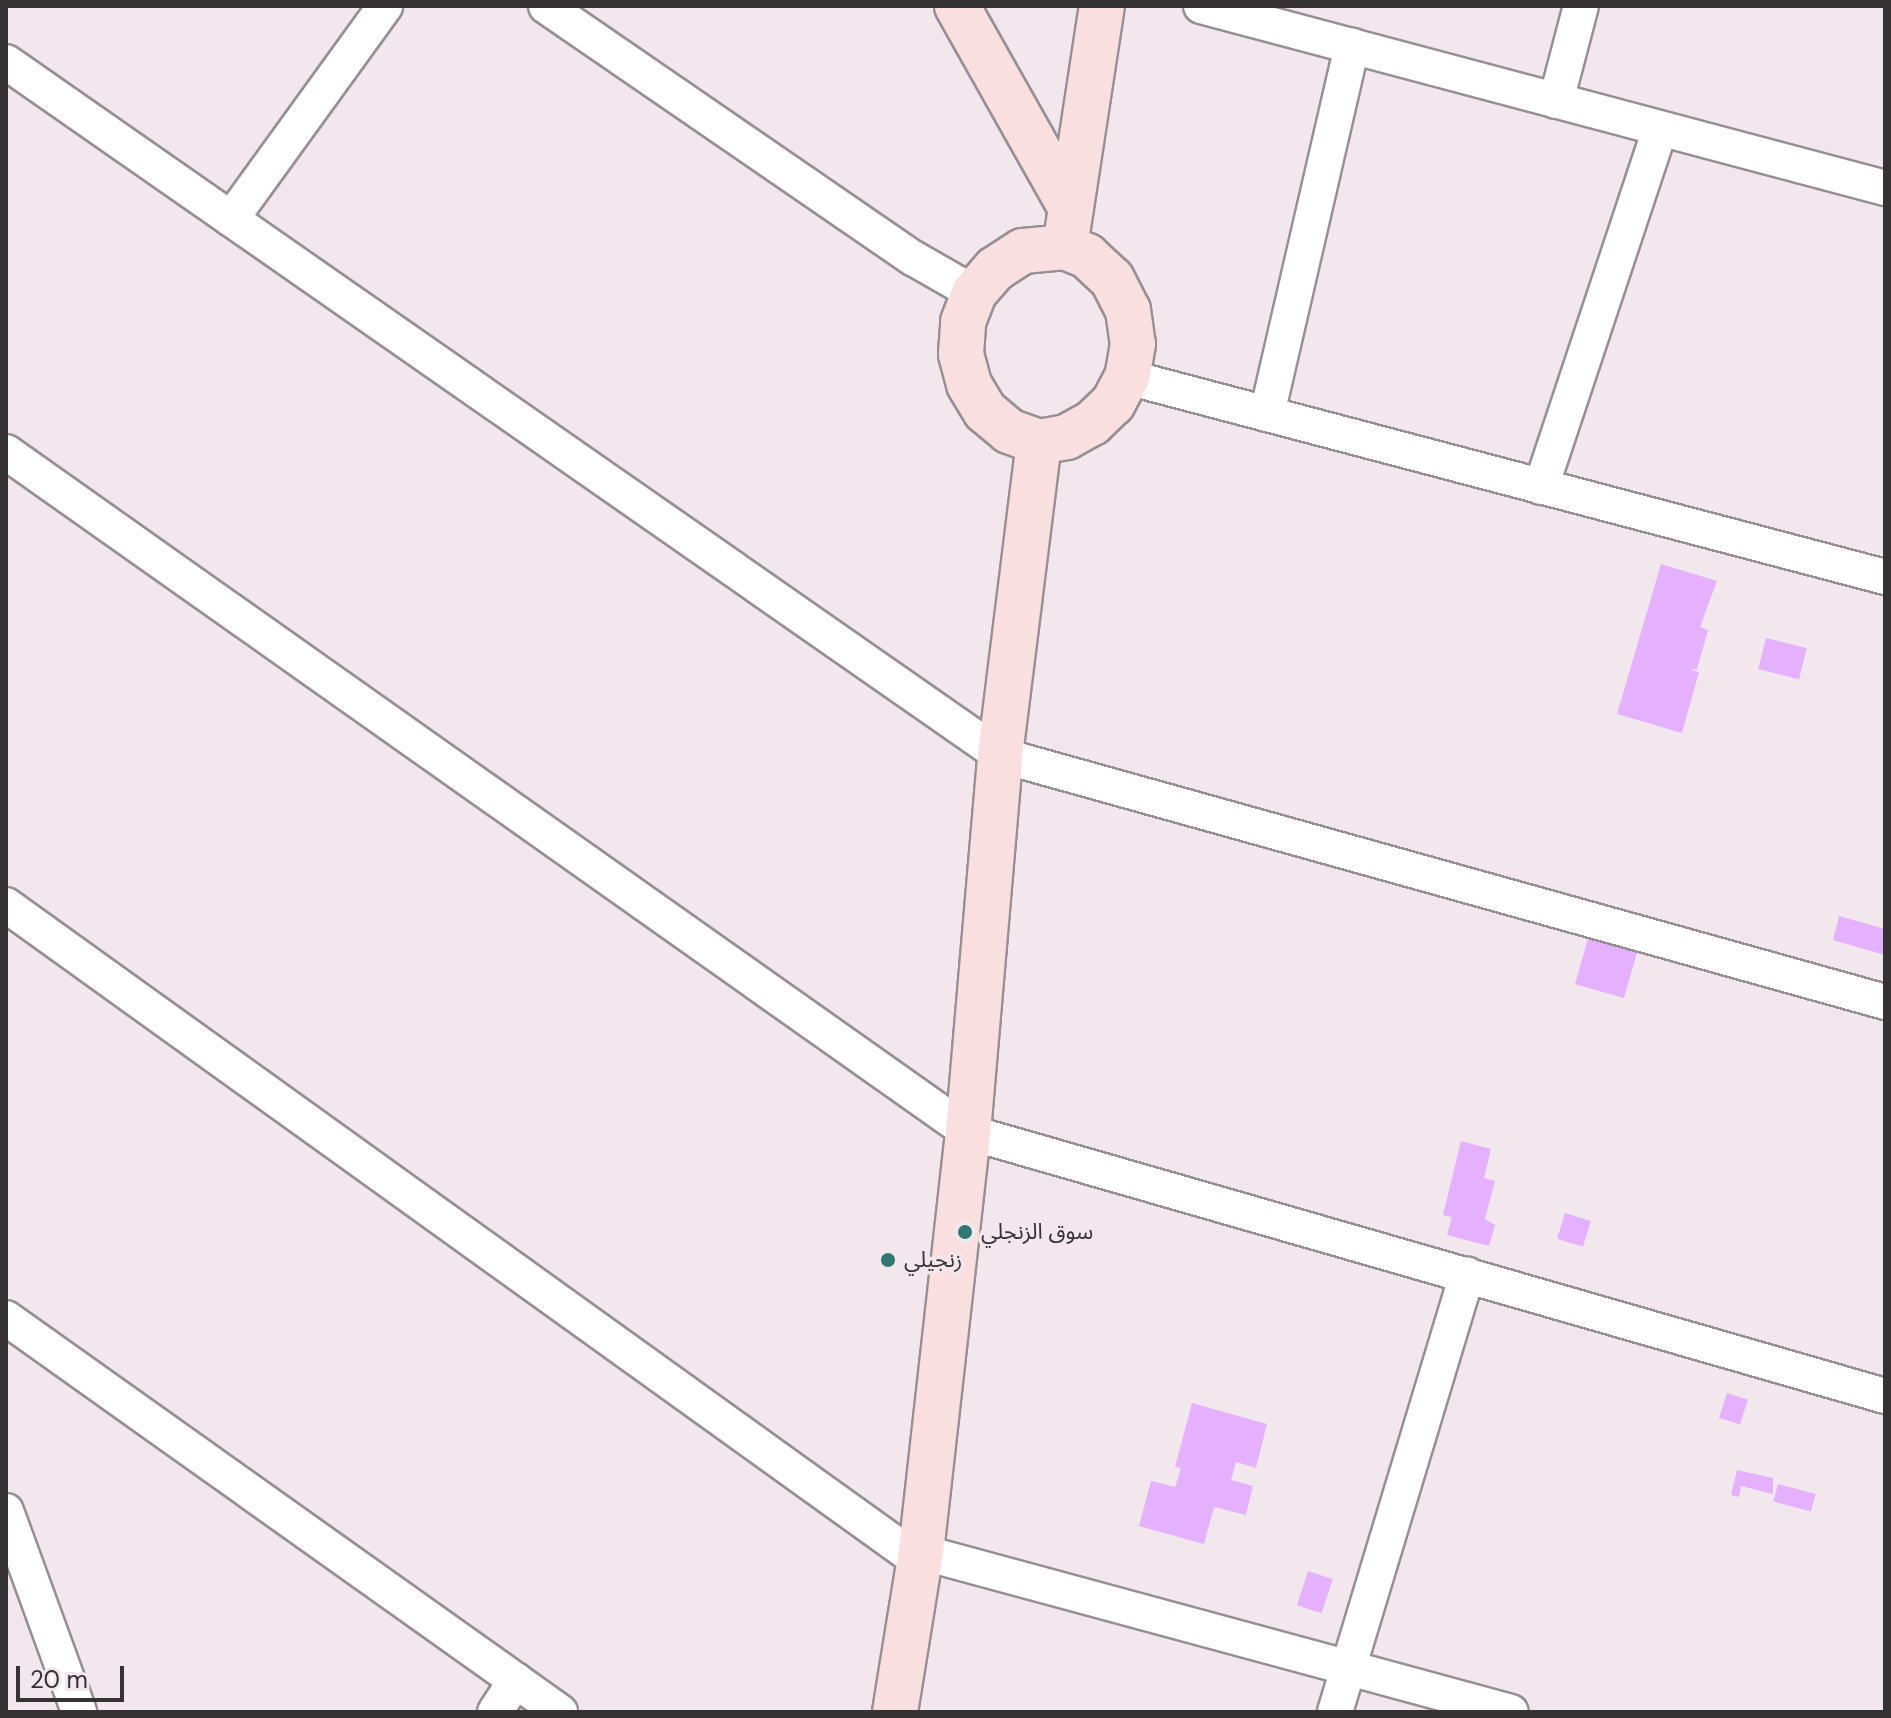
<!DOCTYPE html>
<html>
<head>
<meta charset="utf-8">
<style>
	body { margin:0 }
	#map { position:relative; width:1891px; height:1718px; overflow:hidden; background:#f1e7ec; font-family:"DM Sans","Noto Sans Arabic",sans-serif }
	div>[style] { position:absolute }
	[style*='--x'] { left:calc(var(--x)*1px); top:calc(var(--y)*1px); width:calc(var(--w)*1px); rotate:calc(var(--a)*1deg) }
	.building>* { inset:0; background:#e5b1fe; transform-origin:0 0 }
	.roads { filter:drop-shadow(2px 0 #988f93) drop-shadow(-2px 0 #988f93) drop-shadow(0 2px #988f93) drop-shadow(0 -2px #988f93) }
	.street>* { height:34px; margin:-17px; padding:0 17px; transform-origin:17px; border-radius:17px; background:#fff }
	.secondary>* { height:44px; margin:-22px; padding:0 22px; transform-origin:22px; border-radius:22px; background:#fadfe0 }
	.dots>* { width:22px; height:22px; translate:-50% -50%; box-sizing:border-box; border:4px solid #f1e7ec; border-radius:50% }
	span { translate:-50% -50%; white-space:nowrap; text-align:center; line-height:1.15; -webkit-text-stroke:7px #f1e7ec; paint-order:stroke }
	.poi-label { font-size:22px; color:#363234 }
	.left { translate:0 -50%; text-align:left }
	.frame { position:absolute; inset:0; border:8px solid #363234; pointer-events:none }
	.scale { position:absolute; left:16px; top:1666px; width:108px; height:36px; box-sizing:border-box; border:4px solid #363234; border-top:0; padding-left:10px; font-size:24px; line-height:28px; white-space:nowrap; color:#363234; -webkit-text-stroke:6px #f1e7ec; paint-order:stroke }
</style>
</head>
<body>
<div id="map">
	<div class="building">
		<div style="clip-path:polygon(1661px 564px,1717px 581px,1700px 627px,1708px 630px,1697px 669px,1691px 670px,1699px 672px,1682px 733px,1617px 714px)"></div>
		<div style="left:1766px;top:638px;width:42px;height:32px;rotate:14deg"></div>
		<div style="clip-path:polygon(1839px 916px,1885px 929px,1885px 955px,1833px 940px)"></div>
		<div style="left:1589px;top:935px;width:51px;height:51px;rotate:16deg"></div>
		<div style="clip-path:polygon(1461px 1141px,1491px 1149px,1484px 1178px,1495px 1181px,1485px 1219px,1495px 1225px,1489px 1246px,1447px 1235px,1452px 1217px,1443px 1215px)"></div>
		<div style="left:1565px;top:1213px;width:27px;height:27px;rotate:17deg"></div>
		<div style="left:1727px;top:1393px;width:22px;height:26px;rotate:18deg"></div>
		<div style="clip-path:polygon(1192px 1403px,1267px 1424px,1256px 1468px,1236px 1462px,1231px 1480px,1253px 1486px,1246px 1515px,1214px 1507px,1204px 1544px,1139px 1526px,1151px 1481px,1175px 1487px,1181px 1468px,1175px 1467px)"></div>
		<div style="clip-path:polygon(1737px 1470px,1773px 1478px,1773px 1494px,1741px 1486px,1739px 1497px,1731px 1495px)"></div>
		<div style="left:1778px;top:1484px;width:39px;height:18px;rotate:15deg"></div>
		<div style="left:1308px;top:1571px;width:26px;height:36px;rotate:18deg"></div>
	</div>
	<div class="roads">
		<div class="street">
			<div style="--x:546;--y:6;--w:445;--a:34.5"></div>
			<div style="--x:913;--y:258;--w:70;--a:29.8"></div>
			<div style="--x:1201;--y:6;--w:708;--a:14.9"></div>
			<div style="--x:6;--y:62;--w:1212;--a:34.88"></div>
			<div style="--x:1000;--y:755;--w:919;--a:15.59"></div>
			<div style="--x:1556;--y:101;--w:98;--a:-75.3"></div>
			<div style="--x:231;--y:219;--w:263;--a:-54.1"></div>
			<div style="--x:1127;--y:377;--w:784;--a:14.78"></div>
			<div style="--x:1267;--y:414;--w:378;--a:-77"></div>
			<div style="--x:6;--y:452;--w:1178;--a:35.25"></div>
			<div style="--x:968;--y:1132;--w:954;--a:16.06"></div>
			<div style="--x:1541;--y:487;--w:377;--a:-71.6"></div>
			<div style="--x:6;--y:905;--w:1124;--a:35.7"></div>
			<div style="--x:6;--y:1318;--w:680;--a:35.42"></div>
			<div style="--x:6;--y:1511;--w:214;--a:70"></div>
			<div style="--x:921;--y:1552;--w:611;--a:15.17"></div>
			<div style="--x:495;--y:1712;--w:38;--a:-57"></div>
			<div style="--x:1335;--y:1712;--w:457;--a:-73.2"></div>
		</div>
		<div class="secondary">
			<div style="--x:957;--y:6;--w:232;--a:60.6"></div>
			<div style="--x:1065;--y:247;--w:24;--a:22"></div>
			<div style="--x:1087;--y:256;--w:34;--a:43"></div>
			<div style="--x:1112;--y:279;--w:35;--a:63"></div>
			<div style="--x:1128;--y:310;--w:34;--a:82"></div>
			<div style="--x:1133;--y:344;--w:34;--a:100"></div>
			<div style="--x:1127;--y:377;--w:30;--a:118"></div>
			<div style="--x:1113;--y:403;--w:29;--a:136"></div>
			<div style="--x:1092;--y:423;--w:29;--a:151"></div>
			<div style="--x:1067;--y:437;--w:28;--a:170"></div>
			<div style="--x:1039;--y:442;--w:32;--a:-160"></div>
			<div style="--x:1009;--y:431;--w:31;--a:-140"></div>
			<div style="--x:985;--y:411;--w:31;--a:-121"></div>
			<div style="--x:969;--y:384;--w:31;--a:-105"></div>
			<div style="--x:961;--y:354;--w:32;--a:-86"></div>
			<div style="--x:963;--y:322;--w:31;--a:-69"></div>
			<div style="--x:974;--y:293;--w:32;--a:-49"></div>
			<div style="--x:995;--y:269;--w:33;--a:-33"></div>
			<div style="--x:1023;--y:251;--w:42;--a:-5.4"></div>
			<div style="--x:1065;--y:247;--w:244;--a:-81.3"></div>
			<div style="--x:895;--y:1712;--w:162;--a:-80.8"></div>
			<div style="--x:921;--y:1552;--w:423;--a:-83.6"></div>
			<div style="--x:968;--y:1132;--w:378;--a:-85.1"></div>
			<div style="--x:1000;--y:755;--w:315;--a:-82.9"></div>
		</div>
	</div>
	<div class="dots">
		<div style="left:965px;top:1232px;background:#307872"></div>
		<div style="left:888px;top:1260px;background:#307872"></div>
	</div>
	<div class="poi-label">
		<span class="left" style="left:981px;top:1232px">سوق الزنجلي</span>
		<span class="left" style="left:904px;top:1260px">زنجيلي</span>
	</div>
	<div class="frame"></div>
	<div class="scale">20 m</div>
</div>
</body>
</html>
